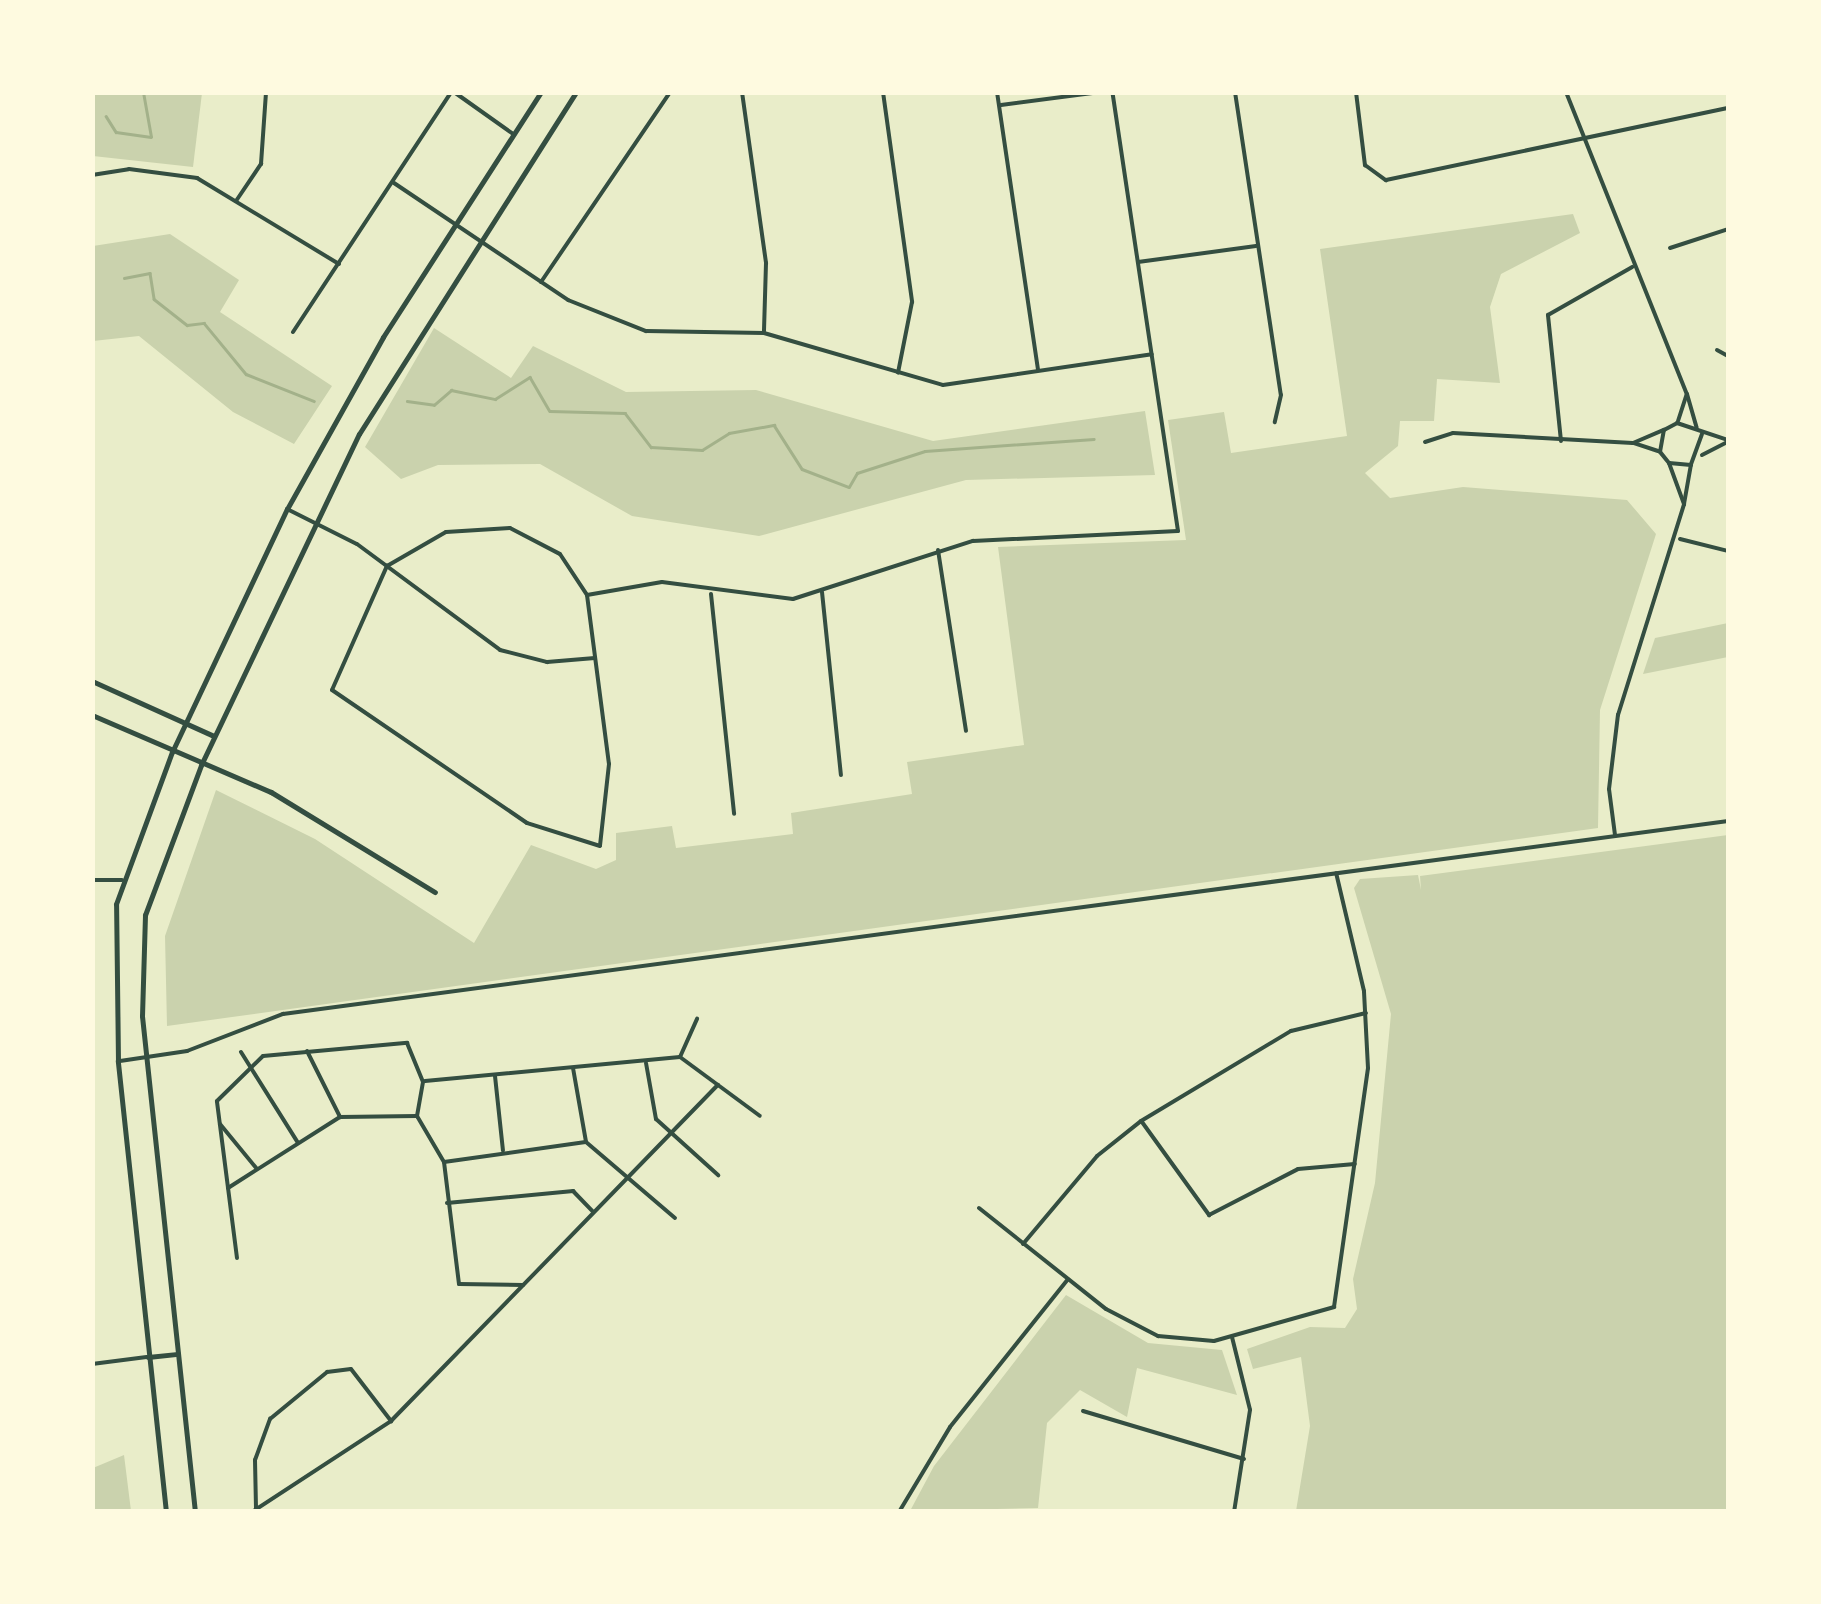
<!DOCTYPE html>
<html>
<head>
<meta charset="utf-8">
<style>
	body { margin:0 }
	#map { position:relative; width:1821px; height:1604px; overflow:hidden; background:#e9edc9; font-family:Overpass,sans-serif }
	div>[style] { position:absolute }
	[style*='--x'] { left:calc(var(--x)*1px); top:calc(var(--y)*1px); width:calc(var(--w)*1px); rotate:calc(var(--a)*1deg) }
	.green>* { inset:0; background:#cad2ad }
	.stream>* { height:2.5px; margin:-1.25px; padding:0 1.25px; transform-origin:1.25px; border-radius:1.25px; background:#a3b18a }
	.minor>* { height:4px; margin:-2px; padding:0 2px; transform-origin:2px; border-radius:2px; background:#344e41 }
	.tertiary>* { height:5px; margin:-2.5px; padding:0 2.5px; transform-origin:2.5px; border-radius:2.5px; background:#344e41 }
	span { translate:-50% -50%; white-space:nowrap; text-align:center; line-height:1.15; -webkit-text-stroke:8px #fefae0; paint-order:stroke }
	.frame { position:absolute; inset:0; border:95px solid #fefae0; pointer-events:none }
</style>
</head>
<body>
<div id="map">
	<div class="green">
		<div style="clip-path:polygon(92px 93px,202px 93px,193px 167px,93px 156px)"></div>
		<div style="clip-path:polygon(1573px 214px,1580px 233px,1501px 274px,1490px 307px,1500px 383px,1437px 379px,1434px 421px,1400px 421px,1398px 446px,1365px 473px,1390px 498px,1463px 487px,1627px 500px,1656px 534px,1600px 710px,1598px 828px,167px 1026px,165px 936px,216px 790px,315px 839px,474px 943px,531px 845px,596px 869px,616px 860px,616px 833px,672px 826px,676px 848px,793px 834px,791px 813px,912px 794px,907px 762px,1024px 745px,998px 547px,1186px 540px,1168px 420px,1224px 412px,1231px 453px,1347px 436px,1320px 249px)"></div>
		<div style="clip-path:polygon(170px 234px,239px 280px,220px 312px,332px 386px,294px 444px,233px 412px,139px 336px,93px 341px,93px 246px)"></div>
		<div style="clip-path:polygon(434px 328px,511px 378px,533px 346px,626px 392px,756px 390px,933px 441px,1145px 411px,1155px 475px,966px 480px,759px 536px,632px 516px,540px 464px,438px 465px,401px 479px,365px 447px)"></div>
		<div style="clip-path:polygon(1728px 623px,1728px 657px,1643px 674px,1655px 638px)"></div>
		<div style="clip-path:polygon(1728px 835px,1728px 1511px,1296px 1511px,1310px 1426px,1301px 1357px,1253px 1369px,1247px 1349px,1310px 1327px,1345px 1328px,1357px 1309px,1353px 1279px,1375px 1183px,1391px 1014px,1354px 888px,1360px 879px,1418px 875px,1421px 890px,1420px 876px)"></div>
		<div style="clip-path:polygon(1066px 1295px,1148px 1343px,1222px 1350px,1237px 1395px,1137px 1368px,1127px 1417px,1080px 1390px,1047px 1423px,1038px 1508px,910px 1511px,934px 1466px)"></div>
		<div style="clip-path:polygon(124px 1455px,131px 1511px,93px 1511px,93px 1468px)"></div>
	</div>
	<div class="stream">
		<div style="--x:106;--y:116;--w:19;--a:58"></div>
		<div style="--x:116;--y:132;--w:35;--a:8"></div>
		<div style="--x:151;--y:137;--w:46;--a:-100.1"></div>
		<div style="--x:124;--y:278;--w:26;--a:-11"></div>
		<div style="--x:150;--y:273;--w:26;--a:81"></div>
		<div style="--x:154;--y:299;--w:42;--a:38.2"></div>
		<div style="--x:187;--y:325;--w:17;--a:-7"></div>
		<div style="--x:204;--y:323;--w:66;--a:50.5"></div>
		<div style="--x:246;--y:374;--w:73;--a:21.7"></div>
		<div style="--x:407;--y:401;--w:27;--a:8"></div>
		<div style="--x:434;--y:405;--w:23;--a:-41"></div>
		<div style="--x:451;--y:390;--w:45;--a:11.6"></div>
		<div style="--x:495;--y:399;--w:41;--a:-32.2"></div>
		<div style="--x:530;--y:377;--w:39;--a:60"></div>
		<div style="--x:550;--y:411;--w:75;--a:1.5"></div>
		<div style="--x:625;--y:413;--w:43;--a:52.6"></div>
		<div style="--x:651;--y:447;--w:51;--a:3.4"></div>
		<div style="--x:702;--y:450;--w:32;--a:-32"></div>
		<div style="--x:729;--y:433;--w:46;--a:-10.1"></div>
		<div style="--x:774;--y:425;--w:52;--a:57.5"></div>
		<div style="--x:802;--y:469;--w:50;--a:21"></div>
		<div style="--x:849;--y:487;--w:16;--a:-60"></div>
		<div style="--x:857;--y:473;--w:71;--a:-17.9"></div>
		<div style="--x:925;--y:451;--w:169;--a:-4.1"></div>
	</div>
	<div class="minor">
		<div style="--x:454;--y:92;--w:72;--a:35.4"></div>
		<div style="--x:742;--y:92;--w:173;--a:82"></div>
		<div style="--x:766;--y:263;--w:68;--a:91.7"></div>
		<div style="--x:883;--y:92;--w:212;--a:82.1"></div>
		<div style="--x:912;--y:302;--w:72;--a:101.2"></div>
		<div style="--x:997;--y:92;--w:281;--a:81.6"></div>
		<div style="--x:1235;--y:92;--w:306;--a:81.4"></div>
		<div style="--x:1281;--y:395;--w:28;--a:103"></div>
		<div style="--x:1356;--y:92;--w:74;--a:83"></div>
		<div style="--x:1365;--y:165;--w:26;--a:36"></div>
		<div style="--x:1386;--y:180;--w:349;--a:-11.9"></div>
		<div style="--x:1566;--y:92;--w:325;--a:68.2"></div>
		<div style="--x:1001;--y:105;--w:100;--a:-7.5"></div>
		<div style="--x:92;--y:175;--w:37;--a:-9"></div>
		<div style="--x:129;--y:169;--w:69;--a:7.5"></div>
		<div style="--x:197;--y:178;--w:166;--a:31.2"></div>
		<div style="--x:394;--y:183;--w:210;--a:33.9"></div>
		<div style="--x:568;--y:300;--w:84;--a:21.7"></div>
		<div style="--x:646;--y:331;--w:118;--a:1"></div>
		<div style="--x:764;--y:333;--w:186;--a:16.2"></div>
		<div style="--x:943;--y:385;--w:211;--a:-8.4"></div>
		<div style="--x:236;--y:201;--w:45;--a:-56"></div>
		<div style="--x:261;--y:164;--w:72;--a:-86"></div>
		<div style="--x:1670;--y:248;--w:61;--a:-18.1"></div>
		<div style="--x:1138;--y:262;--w:119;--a:-7.7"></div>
		<div style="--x:541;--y:282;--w:230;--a:-55.8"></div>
		<div style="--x:293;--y:332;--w:287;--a:-56.6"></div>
		<div style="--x:1717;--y:350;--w:13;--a:29"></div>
		<div style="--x:1678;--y:421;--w:28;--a:-72"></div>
		<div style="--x:1687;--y:394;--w:35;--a:74"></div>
		<div style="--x:1702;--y:434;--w:33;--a:110"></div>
		<div style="--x:1691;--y:465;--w:22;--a:-175"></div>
		<div style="--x:1669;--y:463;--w:14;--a:-129"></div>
		<div style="--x:1660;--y:452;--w:22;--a:-80"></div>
		<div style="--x:1664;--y:430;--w:15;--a:-28"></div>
		<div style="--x:1677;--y:423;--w:54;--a:18.4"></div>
		<div style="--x:1561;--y:441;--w:127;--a:-95.9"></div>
		<div style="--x:1548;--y:315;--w:97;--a:-29.7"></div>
		<div style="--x:1425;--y:442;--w:29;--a:-18"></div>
		<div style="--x:1453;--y:433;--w:180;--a:3.2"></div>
		<div style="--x:1658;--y:451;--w:26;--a:-162"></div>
		<div style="--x:1633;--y:443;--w:34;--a:-23"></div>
		<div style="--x:1702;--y:455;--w:29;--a:-27"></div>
		<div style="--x:1669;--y:463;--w:44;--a:69.9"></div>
		<div style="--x:1684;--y:504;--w:40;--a:-80"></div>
		<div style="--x:287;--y:509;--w:78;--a:26.6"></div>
		<div style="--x:357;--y:544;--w:178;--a:36.5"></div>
		<div style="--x:500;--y:650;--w:49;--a:14.3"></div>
		<div style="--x:547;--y:662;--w:48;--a:-4.8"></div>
		<div style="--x:510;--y:528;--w:56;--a:27.5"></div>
		<div style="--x:560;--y:554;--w:49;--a:56.6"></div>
		<div style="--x:587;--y:595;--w:170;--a:82.6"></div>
		<div style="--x:609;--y:764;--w:82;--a:96.3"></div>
		<div style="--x:600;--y:846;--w:77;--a:-162.5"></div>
		<div style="--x:527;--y:823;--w:236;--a:-145.7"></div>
		<div style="--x:332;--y:690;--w:136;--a:-66.1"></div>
		<div style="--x:387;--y:566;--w:68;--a:-30"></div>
		<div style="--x:446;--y:532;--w:64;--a:-3.6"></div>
		<div style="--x:1680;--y:539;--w:49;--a:14"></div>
		<div style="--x:938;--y:550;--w:183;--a:81.2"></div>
		<div style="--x:822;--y:592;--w:184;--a:84.1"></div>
		<div style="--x:711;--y:594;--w:221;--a:84"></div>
		<div style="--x:587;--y:595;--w:76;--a:-9.8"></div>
		<div style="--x:662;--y:582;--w:132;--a:7.4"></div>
		<div style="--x:793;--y:599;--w:189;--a:-17.9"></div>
		<div style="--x:973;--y:541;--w:205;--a:-2.8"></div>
		<div style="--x:1178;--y:531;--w:444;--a:-98.5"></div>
		<div style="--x:1615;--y:835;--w:46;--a:-97.4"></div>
		<div style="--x:1609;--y:789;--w:75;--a:-83.1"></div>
		<div style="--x:1618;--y:715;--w:221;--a:-72.6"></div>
		<div style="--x:92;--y:880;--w:30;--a:0"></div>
		<div style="--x:307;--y:1051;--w:74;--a:63.4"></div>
		<div style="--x:241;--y:1052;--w:107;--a:57.9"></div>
		<div style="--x:680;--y:1057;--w:42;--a:-65.9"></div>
		<div style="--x:120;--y:1061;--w:68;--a:-8.5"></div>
		<div style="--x:187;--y:1051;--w:103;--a:-21.1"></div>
		<div style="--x:283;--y:1014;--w:1458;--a:-7.61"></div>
		<div style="--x:646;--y:1063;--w:57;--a:79.9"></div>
		<div style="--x:656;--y:1119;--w:84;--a:42.1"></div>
		<div style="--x:573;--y:1068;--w:75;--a:80"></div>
		<div style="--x:495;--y:1076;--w:75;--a:83.9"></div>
		<div style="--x:425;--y:1081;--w:256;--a:-5.4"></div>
		<div style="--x:680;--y:1057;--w:99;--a:36.4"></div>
		<div style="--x:417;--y:1116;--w:53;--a:59.6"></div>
		<div style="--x:444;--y:1162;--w:123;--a:83"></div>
		<div style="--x:459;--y:1284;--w:64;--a:0.9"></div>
		<div style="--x:1142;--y:1122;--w:115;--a:54.2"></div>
		<div style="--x:1209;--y:1215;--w:100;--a:-27.3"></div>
		<div style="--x:1298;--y:1169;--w:57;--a:-5"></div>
		<div style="--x:220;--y:1124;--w:58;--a:50.6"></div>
		<div style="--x:444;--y:1162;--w:143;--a:-8"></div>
		<div style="--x:586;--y:1142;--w:117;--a:40.5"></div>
		<div style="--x:228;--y:1188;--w:133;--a:-32.4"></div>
		<div style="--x:340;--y:1117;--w:77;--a:-0.7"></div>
		<div style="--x:447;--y:1203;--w:127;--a:-5.4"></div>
		<div style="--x:573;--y:1191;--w:28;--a:46"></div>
		<div style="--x:979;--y:1208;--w:162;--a:38.5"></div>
		<div style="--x:1106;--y:1309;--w:59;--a:27.4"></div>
		<div style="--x:1158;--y:1336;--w:56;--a:5.1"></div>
		<div style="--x:1214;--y:1341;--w:125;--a:-15.8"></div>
		<div style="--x:1334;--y:1307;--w:241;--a:-81.9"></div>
		<div style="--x:1368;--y:1068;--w:77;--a:-93"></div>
		<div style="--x:1364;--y:991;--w:121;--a:-103.3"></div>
		<div style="--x:1023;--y:1244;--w:115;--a:-49.9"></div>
		<div style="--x:1097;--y:1156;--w:56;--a:-38.5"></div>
		<div style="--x:1141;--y:1121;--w:175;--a:-31"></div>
		<div style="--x:1291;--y:1031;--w:77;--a:-13.5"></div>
		<div style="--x:237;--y:1258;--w:158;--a:-97.3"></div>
		<div style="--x:217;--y:1101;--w:64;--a:-44.4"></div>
		<div style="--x:263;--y:1056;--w:145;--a:-5.2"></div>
		<div style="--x:407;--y:1043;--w:42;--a:67.7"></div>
		<div style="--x:423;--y:1082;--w:35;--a:100"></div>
		<div style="--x:1232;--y:1337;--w:75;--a:76.1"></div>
		<div style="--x:1250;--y:1410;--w:103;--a:98.9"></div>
		<div style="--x:92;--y:1364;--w:55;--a:-7.3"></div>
		<div style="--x:1083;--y:1411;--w:168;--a:16.6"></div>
		<div style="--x:256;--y:1508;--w:48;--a:-91.2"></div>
		<div style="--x:255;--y:1460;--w:44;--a:-69.9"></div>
		<div style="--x:270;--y:1419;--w:74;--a:-39.5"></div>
		<div style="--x:327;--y:1372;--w:24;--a:-7"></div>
		<div style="--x:351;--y:1369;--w:66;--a:52.4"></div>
		<div style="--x:252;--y:1512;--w:166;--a:-33.2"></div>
		<div style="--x:391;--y:1421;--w:469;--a:-45.8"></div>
		<div style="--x:899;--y:1512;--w:99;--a:-59"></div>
		<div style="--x:950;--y:1427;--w:189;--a:-51.4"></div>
	</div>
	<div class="tertiary">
		<div style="--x:92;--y:681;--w:134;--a:24.3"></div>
		<div style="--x:92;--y:715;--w:195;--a:23.3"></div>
		<div style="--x:271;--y:792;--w:192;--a:31.4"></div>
		<div style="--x:148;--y:1357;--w:30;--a:-6"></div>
		<div style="--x:166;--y:1512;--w:454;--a:-96.1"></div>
		<div style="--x:118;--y:1061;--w:157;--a:-90.7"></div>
		<div style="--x:116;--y:904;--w:162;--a:-69.8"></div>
		<div style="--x:172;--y:752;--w:269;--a:-64.7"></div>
		<div style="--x:287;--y:509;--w:197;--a:-60.8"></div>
		<div style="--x:383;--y:337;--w:292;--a:-57.2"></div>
		<div style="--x:195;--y:1512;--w:499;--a:-96.1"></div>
		<div style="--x:142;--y:1016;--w:101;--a:-88.3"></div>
		<div style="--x:145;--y:915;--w:160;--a:-69.5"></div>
		<div style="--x:201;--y:765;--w:367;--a:-64.5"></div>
		<div style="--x:359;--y:434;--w:405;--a:-57.6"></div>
	</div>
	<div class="frame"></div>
</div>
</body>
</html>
